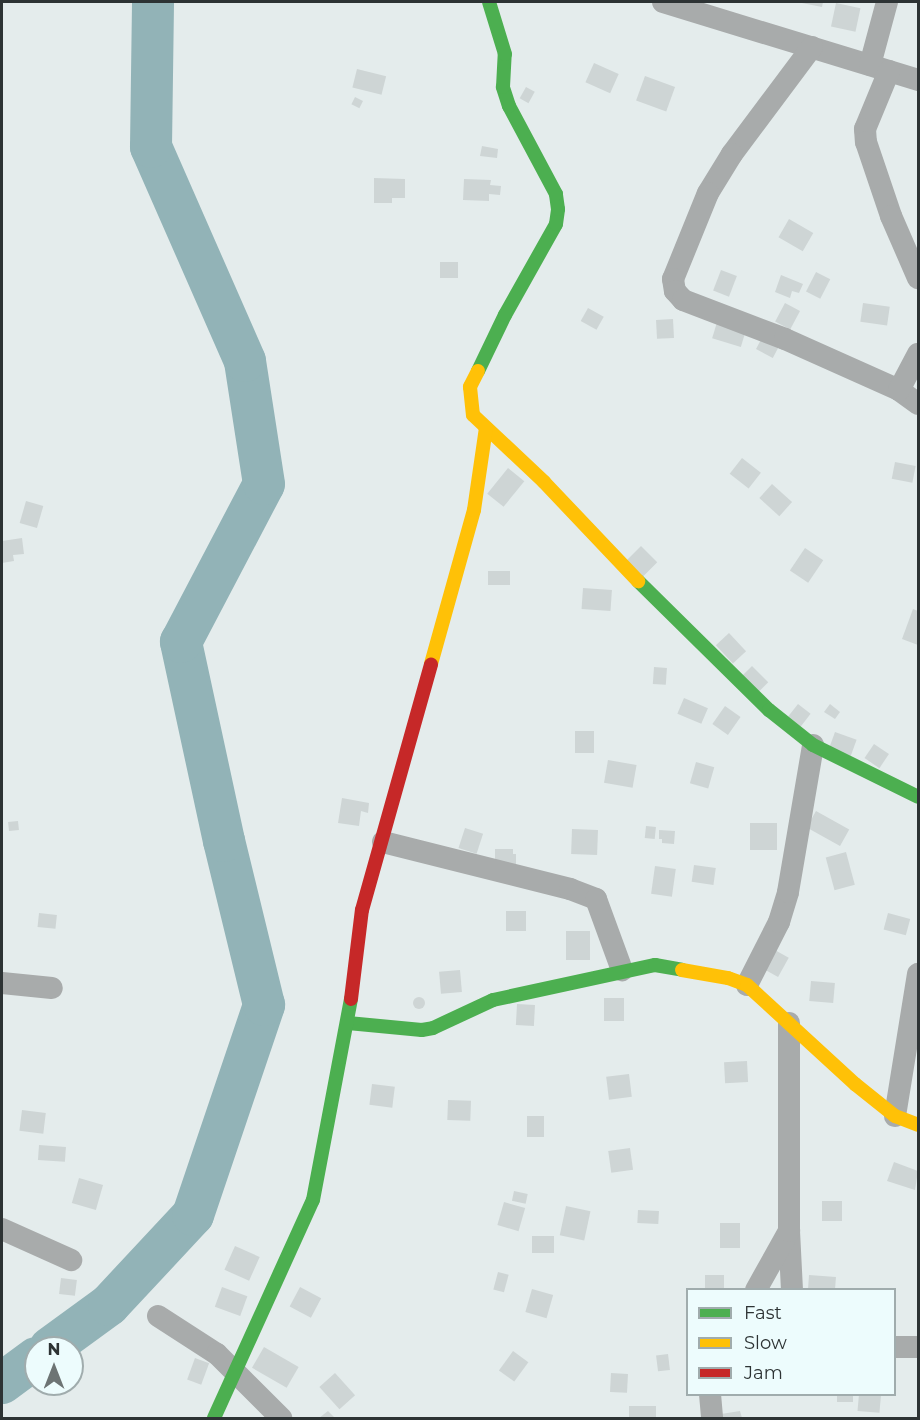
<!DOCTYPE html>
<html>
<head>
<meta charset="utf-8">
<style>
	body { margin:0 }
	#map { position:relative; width:920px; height:1420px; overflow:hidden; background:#e4ecec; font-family:Montserrat,sans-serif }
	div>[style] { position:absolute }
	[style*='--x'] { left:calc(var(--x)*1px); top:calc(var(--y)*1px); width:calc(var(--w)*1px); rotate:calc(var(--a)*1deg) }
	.river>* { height:42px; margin:-21px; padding:0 21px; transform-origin:21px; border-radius:21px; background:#92b3b7 }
	.building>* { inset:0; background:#ced5d5; transform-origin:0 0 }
	.round { border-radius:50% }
	.street>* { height:22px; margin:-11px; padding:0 11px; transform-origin:11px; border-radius:11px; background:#a8abab }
	.fast>* { height:14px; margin:-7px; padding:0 7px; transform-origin:7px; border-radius:7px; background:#4caf50 }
	.slow>* { height:14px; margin:-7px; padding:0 7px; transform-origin:7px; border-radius:7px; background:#ffc107 }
	.jam>* { height:14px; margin:-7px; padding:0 7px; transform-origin:7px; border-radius:7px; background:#c62828 }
	span { translate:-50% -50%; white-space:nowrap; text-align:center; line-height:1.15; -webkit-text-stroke:4.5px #edfcfd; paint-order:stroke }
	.frame { position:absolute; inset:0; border:3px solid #2d3334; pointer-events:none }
	.legend { position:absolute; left:686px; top:1288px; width:210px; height:108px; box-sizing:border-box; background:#edfcfd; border:2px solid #a0acad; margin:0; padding:8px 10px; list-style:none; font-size:18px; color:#2d3334 }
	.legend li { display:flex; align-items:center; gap:12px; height:30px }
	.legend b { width:30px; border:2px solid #a0acad }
	.north { position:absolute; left:24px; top:1336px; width:60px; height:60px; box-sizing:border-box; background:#edfcfd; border:2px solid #a0acad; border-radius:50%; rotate:0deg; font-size:16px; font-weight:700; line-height:24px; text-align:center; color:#2d3334 }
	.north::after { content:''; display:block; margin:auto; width:21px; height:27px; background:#6d7474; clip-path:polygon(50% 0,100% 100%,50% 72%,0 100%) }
</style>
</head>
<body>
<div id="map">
	<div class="river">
		<div style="--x:50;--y:1348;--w:73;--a:-36.1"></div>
		<div style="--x:109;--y:1305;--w:123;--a:-47"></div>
		<div style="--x:193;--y:1215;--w:222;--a:-71.3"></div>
		<div style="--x:264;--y:1005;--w:169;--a:-103.7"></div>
		<div style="--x:224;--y:841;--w:204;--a:-102.2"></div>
		<div style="--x:181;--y:642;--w:178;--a:-62.3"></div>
		<div style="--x:264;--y:484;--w:124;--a:-98.8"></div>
		<div style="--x:245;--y:361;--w:234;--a:-113.7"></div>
		<div style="--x:151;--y:147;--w:145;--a:-89.2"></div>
		<div style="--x:2;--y:1383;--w:42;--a:-36.3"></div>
	</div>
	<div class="building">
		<div style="clip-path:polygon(802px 3px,802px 2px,823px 2px,822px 7px)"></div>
		<div style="left:836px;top:3px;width:25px;height:24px;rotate:12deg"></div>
		<div style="left:594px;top:63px;width:27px;height:21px;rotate:24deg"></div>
		<div style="left:357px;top:69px;width:30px;height:19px;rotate:14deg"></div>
		<div style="left:645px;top:76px;width:32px;height:26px;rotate:20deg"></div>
		<div style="left:526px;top:87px;width:10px;height:13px;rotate:29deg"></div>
		<div style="left:355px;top:97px;width:9px;height:8px;rotate:27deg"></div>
		<div style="clip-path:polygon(482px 146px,498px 149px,497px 158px,480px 156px)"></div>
		<div style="clip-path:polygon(374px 178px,405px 179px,405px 198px,392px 198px,392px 203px,374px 203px)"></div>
		<div style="clip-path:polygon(464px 179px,491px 180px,490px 185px,501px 186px,500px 195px,489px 194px,489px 201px,463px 200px)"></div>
		<div style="left:789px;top:219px;width:28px;height:21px;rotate:30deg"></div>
		<div style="left:440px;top:262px;width:18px;height:16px"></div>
		<div style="left:721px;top:270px;width:17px;height:22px;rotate:21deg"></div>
		<div style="left:816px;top:272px;width:16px;height:22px;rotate:27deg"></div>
		<div style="clip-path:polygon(781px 275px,803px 284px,799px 293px,792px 291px,790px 298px,775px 292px)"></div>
		<div style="left:785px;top:303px;width:17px;height:21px;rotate:28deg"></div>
		<div style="left:863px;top:303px;width:27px;height:19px;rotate:8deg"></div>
		<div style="left:588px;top:308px;width:18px;height:15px;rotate:29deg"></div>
		<div style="left:673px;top:319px;width:19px;height:17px;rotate:87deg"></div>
		<div style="left:718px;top:319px;width:30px;height:20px;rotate:17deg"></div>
		<div style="left:764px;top:334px;width:19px;height:17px;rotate:28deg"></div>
		<div style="left:742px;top:458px;width:24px;height:20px;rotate:38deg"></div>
		<div style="left:895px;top:462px;width:21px;height:17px;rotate:11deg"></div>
		<div style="left:508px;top:468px;width:21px;height:33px;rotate:39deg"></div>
		<div style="left:772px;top:484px;width:27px;height:19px;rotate:42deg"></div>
		<div style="left:26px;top:501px;width:18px;height:23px;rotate:16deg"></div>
		<div style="clip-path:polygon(22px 538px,24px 554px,13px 555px,14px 561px,2px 563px,2px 541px)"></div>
		<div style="left:641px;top:546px;width:23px;height:24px;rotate:45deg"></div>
		<div style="left:805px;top:548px;width:22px;height:27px;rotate:34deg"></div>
		<div style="left:488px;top:571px;width:22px;height:14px"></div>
		<div style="left:583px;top:588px;width:29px;height:21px;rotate:4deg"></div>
		<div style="clip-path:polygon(913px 609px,918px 611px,918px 645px,902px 639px)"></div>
		<div style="left:729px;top:633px;width:25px;height:18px;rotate:47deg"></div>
		<div style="left:752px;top:666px;width:23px;height:16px;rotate:45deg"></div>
		<div style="left:654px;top:667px;width:13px;height:17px;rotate:4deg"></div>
		<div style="left:684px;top:698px;width:26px;height:17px;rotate:23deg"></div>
		<div style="left:798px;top:704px;width:16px;height:16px;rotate:38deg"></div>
		<div style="clip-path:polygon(830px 704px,840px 712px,835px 719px,824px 712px)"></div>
		<div style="left:725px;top:706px;width:19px;height:22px;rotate:35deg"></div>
		<div style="left:575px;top:731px;width:19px;height:22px"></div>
		<div style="left:835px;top:732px;width:23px;height:17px;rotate:20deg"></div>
		<div style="left:874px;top:744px;width:18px;height:17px;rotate:34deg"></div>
		<div style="left:608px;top:760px;width:29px;height:23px;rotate:10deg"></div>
		<div style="left:696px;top:762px;width:19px;height:22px;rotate:16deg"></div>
		<div style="clip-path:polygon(342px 798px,369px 803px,368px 813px,361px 811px,359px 826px,338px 823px)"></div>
		<div style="left:816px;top:811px;width:38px;height:19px;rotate:29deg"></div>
		<div style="left:18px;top:821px;width:9px;height:10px;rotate:84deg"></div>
		<div style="left:777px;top:823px;width:27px;height:27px;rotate:90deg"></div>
		<div style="left:646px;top:826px;width:10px;height:12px;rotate:6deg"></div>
		<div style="left:465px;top:828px;width:19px;height:21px;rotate:18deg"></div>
		<div style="left:572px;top:829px;width:26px;height:25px;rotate:2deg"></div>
		<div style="clip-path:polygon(659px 830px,675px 831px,674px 844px,662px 843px,662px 839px,659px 839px)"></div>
		<div style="clip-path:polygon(495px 849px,513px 849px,513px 854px,516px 854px,516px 867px,495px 867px)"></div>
		<div style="left:846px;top:852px;width:34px;height:21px;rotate:75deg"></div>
		<div style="left:694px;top:865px;width:22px;height:17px;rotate:8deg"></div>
		<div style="left:655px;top:866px;width:21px;height:28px;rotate:8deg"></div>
		<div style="left:506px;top:911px;width:20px;height:20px"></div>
		<div style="left:39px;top:913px;width:18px;height:14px;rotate:6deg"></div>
		<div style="left:888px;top:913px;width:23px;height:17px;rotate:15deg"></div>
		<div style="left:566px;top:931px;width:24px;height:29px"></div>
		<div style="left:773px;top:949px;width:18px;height:22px;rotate:29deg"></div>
		<div style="left:460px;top:970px;width:22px;height:21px;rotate:85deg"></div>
		<div style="left:811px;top:981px;width:24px;height:20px;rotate:5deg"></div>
		<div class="round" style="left:413px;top:997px;width:12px;height:12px"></div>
		<div style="left:604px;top:998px;width:20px;height:23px"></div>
		<div style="left:517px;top:1004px;width:18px;height:21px;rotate:3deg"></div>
		<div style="left:747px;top:1061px;width:21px;height:23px;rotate:87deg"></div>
		<div style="left:629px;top:1074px;width:23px;height:23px;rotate:83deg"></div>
		<div style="left:372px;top:1084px;width:23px;height:21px;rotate:7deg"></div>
		<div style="left:448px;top:1100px;width:23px;height:20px;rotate:2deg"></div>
		<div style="left:22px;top:1110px;width:24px;height:21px;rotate:7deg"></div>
		<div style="left:527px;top:1116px;width:17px;height:21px"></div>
		<div style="left:39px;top:1145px;width:27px;height:15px;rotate:4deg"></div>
		<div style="left:630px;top:1148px;width:22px;height:22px;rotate:82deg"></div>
		<div style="clip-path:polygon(894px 1162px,918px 1171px,915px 1190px,887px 1181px)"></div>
		<div style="left:79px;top:1178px;width:25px;height:26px;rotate:16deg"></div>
		<div style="left:514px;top:1191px;width:14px;height:10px;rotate:12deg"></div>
		<div style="left:822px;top:1201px;width:20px;height:20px"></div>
		<div style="left:504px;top:1202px;width:22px;height:24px;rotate:16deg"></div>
		<div style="left:566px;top:1206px;width:25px;height:30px;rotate:12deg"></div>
		<div style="left:638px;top:1210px;width:21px;height:13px;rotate:3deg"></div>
		<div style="left:720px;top:1223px;width:20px;height:25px"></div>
		<div style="left:532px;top:1236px;width:22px;height:17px"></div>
		<div style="left:235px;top:1246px;width:27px;height:26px;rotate:24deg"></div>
		<div style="left:498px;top:1272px;width:11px;height:18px;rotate:15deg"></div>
		<div style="left:705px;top:1275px;width:19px;height:15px"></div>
		<div style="left:809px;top:1275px;width:27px;height:14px;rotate:4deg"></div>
		<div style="left:61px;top:1278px;width:16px;height:16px;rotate:7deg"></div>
		<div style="left:222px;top:1287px;width:27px;height:21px;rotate:20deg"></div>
		<div style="left:300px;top:1287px;width:24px;height:22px;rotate:28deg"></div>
		<div style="left:532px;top:1289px;width:22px;height:24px;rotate:16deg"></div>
		<div style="left:264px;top:1347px;width:40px;height:24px;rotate:30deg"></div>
		<div style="left:513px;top:1351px;width:19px;height:24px;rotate:36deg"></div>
		<div style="left:668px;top:1354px;width:16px;height:12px;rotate:83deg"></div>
		<div style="left:195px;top:1358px;width:15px;height:23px;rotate:20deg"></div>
		<div style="left:335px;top:1373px;width:30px;height:21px;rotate:48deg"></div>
		<div style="left:611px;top:1373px;width:17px;height:19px;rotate:3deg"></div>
		<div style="left:837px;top:1394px;width:16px;height:8px"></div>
		<div style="left:859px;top:1394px;width:22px;height:17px;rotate:5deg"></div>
		<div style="left:629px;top:1406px;width:27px;height:12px"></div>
		<div style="clip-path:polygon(328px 1411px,335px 1418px,319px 1418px)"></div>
		<div style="clip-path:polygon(740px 1411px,742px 1418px,721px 1418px,721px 1414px)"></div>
	</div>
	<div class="street">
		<div style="--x:663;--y:2;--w:267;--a:17"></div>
		<div style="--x:812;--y:47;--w:134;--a:126.8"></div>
		<div style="--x:732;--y:154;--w:46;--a:121.6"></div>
		<div style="--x:708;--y:193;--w:93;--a:112.1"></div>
		<div style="--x:673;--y:279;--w:12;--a:81"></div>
		<div style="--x:675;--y:291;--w:12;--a:48"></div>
		<div style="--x:683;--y:300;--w:109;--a:20.9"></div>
		<div style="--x:785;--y:339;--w:125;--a:24.1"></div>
		<div style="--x:899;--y:390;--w:24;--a:36"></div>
		<div style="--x:870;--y:65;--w:65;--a:-74.9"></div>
		<div style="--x:889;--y:71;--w:63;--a:112.5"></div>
		<div style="--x:865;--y:129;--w:13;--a:86"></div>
		<div style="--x:866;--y:142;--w:78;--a:71.3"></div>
		<div style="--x:891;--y:216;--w:68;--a:66.5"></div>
		<div style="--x:899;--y:390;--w:41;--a:-62.2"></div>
		<div style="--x:383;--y:842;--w:193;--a:14.1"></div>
		<div style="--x:570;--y:889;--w:28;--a:21"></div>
		<div style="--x:596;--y:899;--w:76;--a:69.9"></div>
		<div style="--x:2;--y:983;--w:50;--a:5.7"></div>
		<div style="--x:747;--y:985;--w:71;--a:-63.1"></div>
		<div style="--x:779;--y:922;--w:31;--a:-73"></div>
		<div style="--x:788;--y:892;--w:149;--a:-80.3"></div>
		<div style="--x:895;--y:1116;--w:144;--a:-80.8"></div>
		<div style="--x:2;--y:1229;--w:76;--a:24.2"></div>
		<div style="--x:789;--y:1231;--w:59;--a:87.1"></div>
		<div style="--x:756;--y:1290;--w:68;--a:-60.8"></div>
		<div style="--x:789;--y:1231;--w:208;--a:-90"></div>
		<div style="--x:158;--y:1316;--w:70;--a:32.8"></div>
		<div style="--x:217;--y:1354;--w:91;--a:45"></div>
		<div style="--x:894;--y:1347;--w:24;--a:0"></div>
		<div style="--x:710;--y:1394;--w:24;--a:85"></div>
	</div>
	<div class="fast">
		<div style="--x:478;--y:371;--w:62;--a:-64.3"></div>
		<div style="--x:505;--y:315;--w:104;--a:-60.7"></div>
		<div style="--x:556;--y:224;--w:15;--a:-82"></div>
		<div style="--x:558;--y:209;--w:15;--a:-98"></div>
		<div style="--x:556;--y:194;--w:100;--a:-118.1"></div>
		<div style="--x:509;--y:106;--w:20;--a:-108"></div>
		<div style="--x:503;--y:87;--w:33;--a:-87"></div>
		<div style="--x:505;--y:54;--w:54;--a:-107.1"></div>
		<div style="--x:638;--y:581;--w:184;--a:44.6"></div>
		<div style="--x:769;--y:710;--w:56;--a:38.5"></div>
		<div style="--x:813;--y:745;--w:117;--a:26.3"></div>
		<div style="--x:348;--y:1023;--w:74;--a:5.4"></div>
		<div style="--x:422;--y:1030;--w:11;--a:-10"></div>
		<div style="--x:433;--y:1028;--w:66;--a:-25"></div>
		<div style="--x:493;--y:1000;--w:166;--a:-12.2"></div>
		<div style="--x:655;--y:965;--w:27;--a:10"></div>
		<div style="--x:214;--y:1418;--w:239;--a:-65.6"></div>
		<div style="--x:313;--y:1200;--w:205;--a:-79.3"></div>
	</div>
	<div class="slow">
		<div style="--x:478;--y:371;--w:18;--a:117"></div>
		<div style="--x:470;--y:387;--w:28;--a:84"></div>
		<div style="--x:473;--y:415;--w:98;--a:43.3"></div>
		<div style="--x:544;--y:482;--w:137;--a:46.5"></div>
		<div style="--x:431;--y:664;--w:160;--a:-74.4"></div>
		<div style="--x:474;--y:510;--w:83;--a:-81.7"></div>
		<div style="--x:682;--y:970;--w:47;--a:9.9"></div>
		<div style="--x:728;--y:978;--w:20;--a:20"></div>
		<div style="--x:747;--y:985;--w:147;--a:42.5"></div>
		<div style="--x:855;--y:1084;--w:51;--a:38.7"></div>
		<div style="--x:895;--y:1116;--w:25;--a:21"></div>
	</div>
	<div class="jam">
		<div style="--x:351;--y:999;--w:90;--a:-83"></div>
		<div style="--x:362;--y:910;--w:255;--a:-74.3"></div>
	</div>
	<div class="frame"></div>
	<ul class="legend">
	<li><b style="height:8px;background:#4caf50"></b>Fast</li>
	<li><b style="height:8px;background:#ffc107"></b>Slow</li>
	<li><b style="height:8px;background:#c62828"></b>Jam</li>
	</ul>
	<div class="north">N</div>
</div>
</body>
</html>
